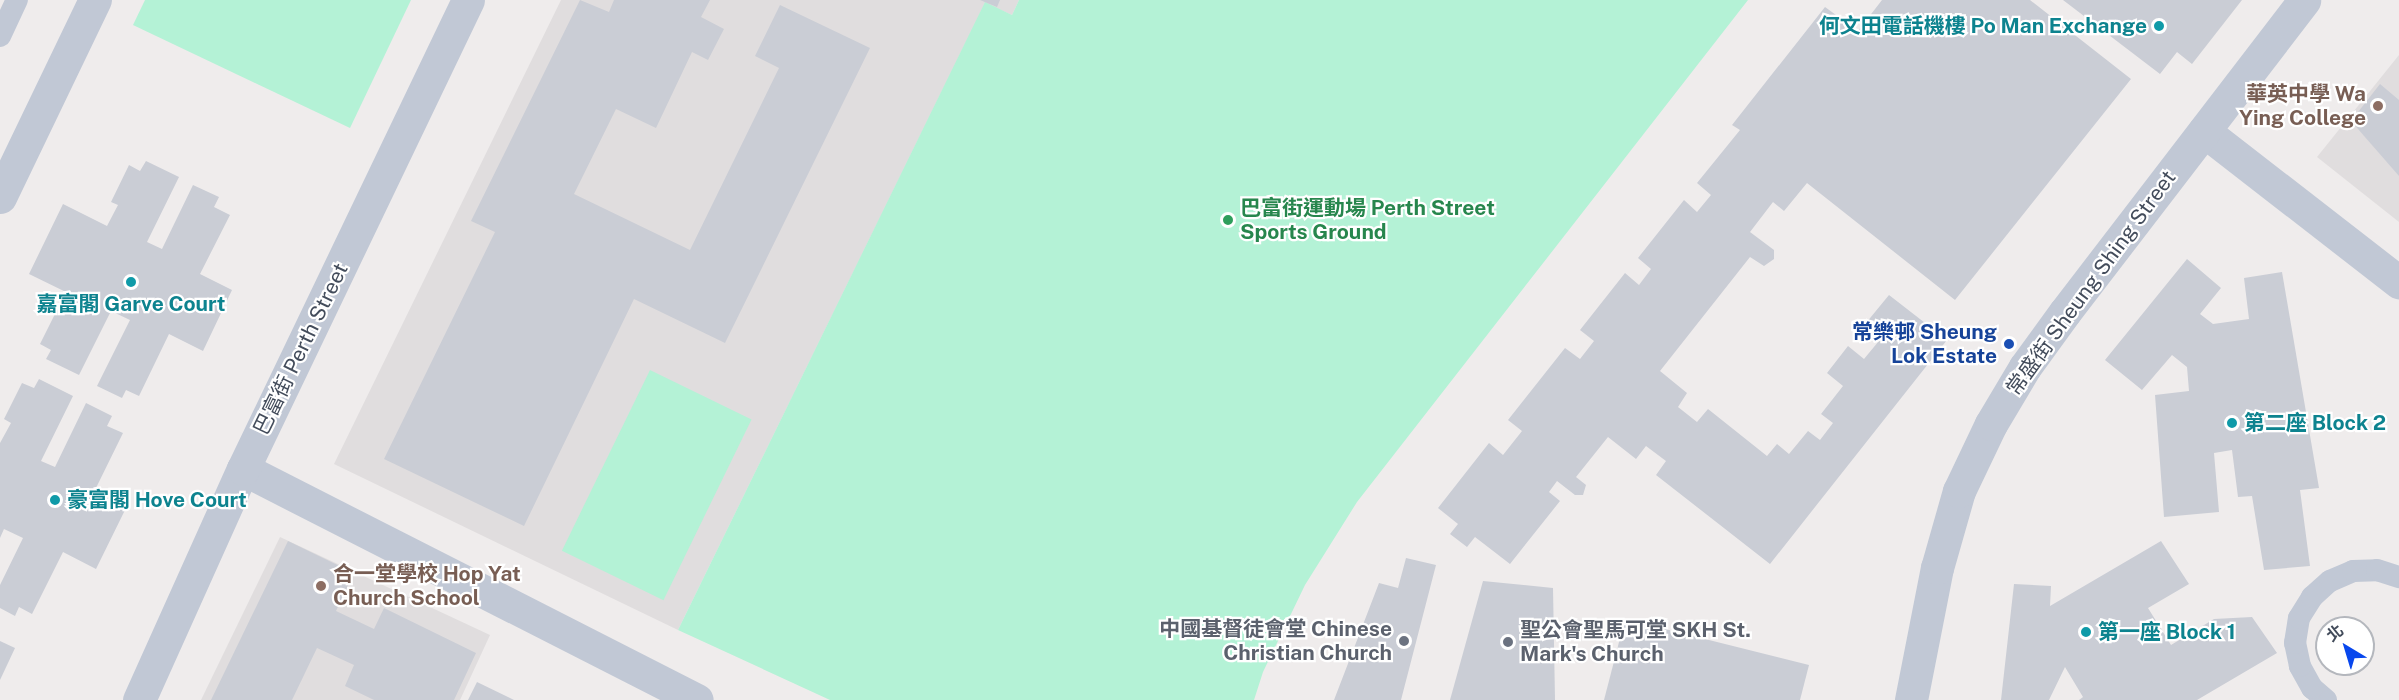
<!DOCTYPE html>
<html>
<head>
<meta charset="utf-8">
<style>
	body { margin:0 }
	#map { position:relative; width:2399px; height:700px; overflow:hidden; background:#efecec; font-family:"Public Sans","Noto Sans TC",sans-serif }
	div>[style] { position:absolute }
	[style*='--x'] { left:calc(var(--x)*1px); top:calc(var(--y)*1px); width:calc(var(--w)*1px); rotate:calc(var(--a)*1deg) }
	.education>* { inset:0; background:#e0ddde }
	.green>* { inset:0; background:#b4f2d6; transform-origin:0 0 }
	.building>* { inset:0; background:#cacdd5 }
	.service>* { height:22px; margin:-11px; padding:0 11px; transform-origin:11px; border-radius:11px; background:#c1c8d5 }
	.minor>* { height:33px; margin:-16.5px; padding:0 16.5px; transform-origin:16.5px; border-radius:16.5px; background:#c1c8d5 }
	.tertiary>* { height:33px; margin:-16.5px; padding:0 16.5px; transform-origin:16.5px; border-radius:16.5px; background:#c1c8d5 }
	.dots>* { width:16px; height:16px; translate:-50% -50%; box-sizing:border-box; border:3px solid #fff; border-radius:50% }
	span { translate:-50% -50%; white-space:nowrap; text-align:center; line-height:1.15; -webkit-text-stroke:4.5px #fff; paint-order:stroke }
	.culture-label { font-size:21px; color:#0d838f; font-weight:700 }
	.right { translate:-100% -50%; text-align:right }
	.left { translate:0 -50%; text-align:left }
	.education-label { font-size:21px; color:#785e54; font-weight:700 }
	.leisure-label { font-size:21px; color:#27864d; font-weight:700 }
	.street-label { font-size:21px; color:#434c5b }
	.transit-label { font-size:21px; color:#164399; font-weight:700 }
	.worship-label { font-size:21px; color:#5b616d; font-weight:700 }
	.north { position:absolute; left:2315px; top:616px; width:60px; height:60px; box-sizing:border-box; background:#fff; border:2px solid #b4b7bd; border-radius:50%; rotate:322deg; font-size:16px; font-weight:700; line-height:24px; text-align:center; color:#434c5b }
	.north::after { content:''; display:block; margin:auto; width:21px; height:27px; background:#0847ed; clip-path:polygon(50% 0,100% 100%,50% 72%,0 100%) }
</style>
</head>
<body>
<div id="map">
	<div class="education">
		<div style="clip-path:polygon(561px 0,1019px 0,1012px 15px,985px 3px,678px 630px,334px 464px)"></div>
		<div style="clip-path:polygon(2399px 55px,2399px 222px,2317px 157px)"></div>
		<div style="clip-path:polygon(280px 537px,490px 635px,460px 700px,201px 700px)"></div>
	</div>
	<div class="green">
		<div style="clip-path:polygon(145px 0,411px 0,350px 128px,133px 25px)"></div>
		<div style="clip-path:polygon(1019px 0,1748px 0,1357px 502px,1305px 585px,1263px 672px,1254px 700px,830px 700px,678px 630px,985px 2px,1012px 15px)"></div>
		<div style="left:650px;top:370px;width:113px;height:201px;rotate:26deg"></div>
	</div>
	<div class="building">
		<div style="clip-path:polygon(580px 0,609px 12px,614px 0,710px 0,701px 17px,724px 29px,708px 60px,692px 52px,656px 128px,616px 109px,574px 194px,690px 250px,779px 68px,755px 56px,780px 5px,870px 48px,725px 343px,634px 299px,524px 526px,384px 459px,495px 232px,471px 221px)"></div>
		<div style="clip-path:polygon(980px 0,1000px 0,997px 7px)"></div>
		<div style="clip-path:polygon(1882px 0,2030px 0,2131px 79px,1955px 300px,1807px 183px,1784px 211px,1773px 202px,1750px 232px,1774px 250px,1774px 259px,1764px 266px,1750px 257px,1660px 371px,1687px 393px,1678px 407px,1697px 422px,1708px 409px,1767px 456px,1777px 444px,1789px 454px,1808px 431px,1820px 440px,1833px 423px,1821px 414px,1843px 386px,1827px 373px,1848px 346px,1864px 359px,1883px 336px,1866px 323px,1889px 295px,1947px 340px,1770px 564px,1656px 475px,1666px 461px,1646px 446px,1636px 459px,1608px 437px,1576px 477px,1586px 485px,1583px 495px,1575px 495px,1557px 481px,1549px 492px,1560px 501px,1510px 564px,1475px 537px,1467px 547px,1450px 534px,1458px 524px,1438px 508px,1489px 443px,1503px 455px,1522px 431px,1508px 420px,1565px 348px,1580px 359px,1594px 341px,1580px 330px,1625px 273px,1639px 285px,1651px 269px,1638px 258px,1684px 200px,1697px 212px,1711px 195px,1697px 183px,1740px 130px,1732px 125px,1825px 7px,1858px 31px)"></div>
		<div style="clip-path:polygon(2063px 0,2242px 0,2192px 64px,2177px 52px,2160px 74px)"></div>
		<div style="clip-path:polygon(2380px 84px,2399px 100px,2399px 176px,2351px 121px)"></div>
		<div style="clip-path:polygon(146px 161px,179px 177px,147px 242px,162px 249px,193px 185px,219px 197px,214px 207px,230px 215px,200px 274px,232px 290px,203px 351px,169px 334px,139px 396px,126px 390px,122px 398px,97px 386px,130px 320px,111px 311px,79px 375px,46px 359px,51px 350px,40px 344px,57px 310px,63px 313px,72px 295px,29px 274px,63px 204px,107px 226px,118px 205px,111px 202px,129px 165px,140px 171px)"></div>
		<div style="clip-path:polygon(2187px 259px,2221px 288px,2200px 314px,2213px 324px,2249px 319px,2244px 278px,2282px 272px,2319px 488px,2300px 490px,2310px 566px,2264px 570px,2252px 496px,2238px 497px,2232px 450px,2214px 453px,2219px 512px,2164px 517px,2155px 395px,2189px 391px,2187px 367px,2172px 355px,2142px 390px,2105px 360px)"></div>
		<div style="clip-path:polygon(39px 379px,73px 396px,41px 461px,55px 467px,86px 403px,112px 416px,107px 426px,123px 433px,94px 492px,126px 508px,96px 569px,63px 552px,32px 614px,19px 607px,15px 616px,0 608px,0 585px,23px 538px,4px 529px,0 538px,0 443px,11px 423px,4px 419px,22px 383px,34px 388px)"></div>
		<div style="clip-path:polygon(288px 541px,354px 573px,336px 611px,374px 629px,384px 608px,476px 653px,454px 700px,374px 700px,345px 686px,354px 665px,317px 648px,292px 700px,211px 700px)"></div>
		<div style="clip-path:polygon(2161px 541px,2189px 584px,2148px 608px,2171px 645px,2214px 619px,2252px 617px,2277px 653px,2197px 700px,2079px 700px,2083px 697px,2065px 667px,2049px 700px,2001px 700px,2014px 584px,2051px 586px,2050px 606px)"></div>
		<div style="clip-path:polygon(1406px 558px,1436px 565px,1401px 700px,1334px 700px,1379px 583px,1398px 588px)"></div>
		<div style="clip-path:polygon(1483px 581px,1553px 588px,1555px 700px,1450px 700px)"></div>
		<div style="clip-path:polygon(1625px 619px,1809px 665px,1800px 700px,1604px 700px)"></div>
		<div style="clip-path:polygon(0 641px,15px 648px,0 680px)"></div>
		<div style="clip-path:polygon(477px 682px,514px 700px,468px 700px)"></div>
	</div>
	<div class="service">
		<div style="--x:0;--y:36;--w:40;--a:-65"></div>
		<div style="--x:2326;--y:700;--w:18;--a:-139"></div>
		<div style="--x:2312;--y:688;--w:25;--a:-119"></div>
		<div style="--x:2300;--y:666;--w:24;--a:-102"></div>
		<div style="--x:2295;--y:643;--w:25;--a:-81"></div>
		<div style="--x:2299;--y:618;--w:25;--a:-58"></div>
		<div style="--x:2312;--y:597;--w:24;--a:-42"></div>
		<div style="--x:2330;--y:581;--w:25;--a:-23"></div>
		<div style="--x:2353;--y:571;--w:24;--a:-2"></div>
		<div style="--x:2377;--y:570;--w:23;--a:18"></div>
	</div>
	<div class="minor">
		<div style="--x:2204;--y:131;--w:247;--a:37.8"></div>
		<div style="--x:0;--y:197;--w:219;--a:-64.3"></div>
		<div style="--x:243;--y:469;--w:509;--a:26.97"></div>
		<div style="--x:139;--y:700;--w:253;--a:-65.8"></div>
		<div style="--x:243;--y:469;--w:520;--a:-64.37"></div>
	</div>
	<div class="tertiary">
		<div style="--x:1911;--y:700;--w:135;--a:-78.9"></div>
		<div style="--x:1937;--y:568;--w:80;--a:-74.1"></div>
		<div style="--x:1959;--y:491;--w:74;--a:-64.5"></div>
		<div style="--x:1991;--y:424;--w:66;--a:-59.2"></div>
		<div style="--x:2025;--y:367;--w:68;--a:-54"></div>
		<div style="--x:2065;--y:312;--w:393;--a:-52.5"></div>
	</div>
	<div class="dots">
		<div style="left:2159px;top:26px;background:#0f9aa8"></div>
		<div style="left:2378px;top:106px;background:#8d6e63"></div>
		<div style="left:1228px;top:220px;background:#2e9e5b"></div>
		<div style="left:131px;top:282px;background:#0f9aa8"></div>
		<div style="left:2009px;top:344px;background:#1a4fb4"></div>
		<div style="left:2232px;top:423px;background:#0f9aa8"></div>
		<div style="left:55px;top:500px;background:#0f9aa8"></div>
		<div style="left:321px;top:586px;background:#8d6e63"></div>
		<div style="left:2086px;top:632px;background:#0f9aa8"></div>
		<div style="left:1404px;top:641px;background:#6b7280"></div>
		<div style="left:1508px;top:642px;background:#6b7280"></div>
	</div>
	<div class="culture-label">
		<span class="right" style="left:2147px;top:26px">何文田電話機樓 Po Man Exchange</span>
		<span style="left:131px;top:304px">嘉富閣 Garve Court</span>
		<span class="left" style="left:2244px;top:423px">第二座 Block 2</span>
		<span class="left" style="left:67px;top:500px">豪富閣 Hove Court</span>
		<span class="left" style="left:2098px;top:632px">第一座 Block 1</span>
	</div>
	<div class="education-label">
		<span class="right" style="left:2366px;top:106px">華英中學 Wa<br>Ying College</span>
		<span class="left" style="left:333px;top:586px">合一堂學校 Hop Yat<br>Church School</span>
	</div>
	<div class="leisure-label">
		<span class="left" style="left:1240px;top:220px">巴富街運動場 Perth Street<br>Sports Ground</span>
	</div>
	<div class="street-label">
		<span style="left:2091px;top:283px;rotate:-54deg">常盛街 Sheung Shing Street</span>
		<span style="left:301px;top:349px;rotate:-64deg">巴富街 Perth Street</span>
	</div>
	<div class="transit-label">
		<span class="right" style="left:1997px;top:344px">常樂邨 Sheung<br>Lok Estate</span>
	</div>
	<div class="worship-label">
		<span class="right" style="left:1392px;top:641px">中國基督徒會堂 Chinese<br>Christian Church</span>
		<span class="left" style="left:1520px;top:642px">聖公會聖馬可堂 SKH St.<br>Mark's Church</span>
	</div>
	<div class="north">北</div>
</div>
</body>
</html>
